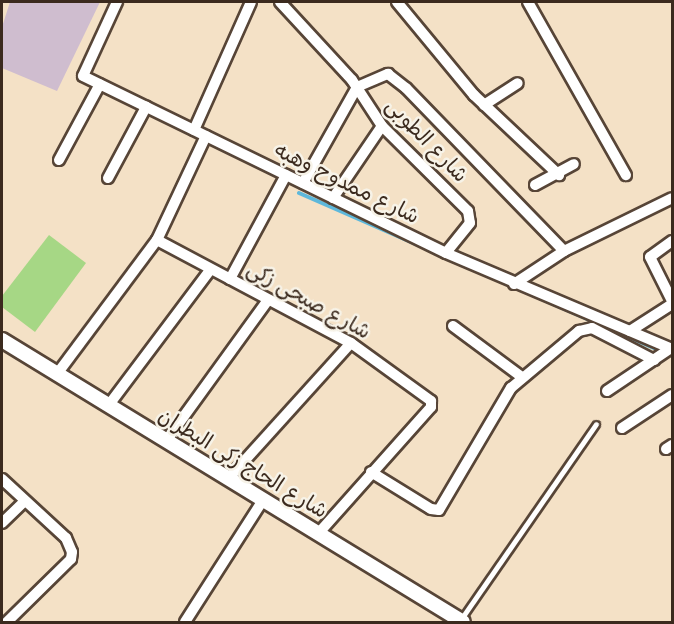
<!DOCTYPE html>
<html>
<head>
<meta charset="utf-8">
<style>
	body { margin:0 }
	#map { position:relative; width:674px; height:624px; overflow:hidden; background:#f4e1c6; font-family:Sriracha,"Playpen Sans Arabic",sans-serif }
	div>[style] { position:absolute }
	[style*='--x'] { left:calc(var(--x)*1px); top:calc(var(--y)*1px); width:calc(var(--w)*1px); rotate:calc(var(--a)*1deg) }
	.industrial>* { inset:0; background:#cfbdcf }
	.green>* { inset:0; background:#a6d785 }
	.stream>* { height:4px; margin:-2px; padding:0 2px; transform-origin:2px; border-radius:2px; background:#5db8db }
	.roads { filter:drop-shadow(2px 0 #574537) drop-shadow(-2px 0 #574537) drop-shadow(0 2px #574537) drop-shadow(0 -2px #574537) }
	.service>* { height:5px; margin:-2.5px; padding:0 2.5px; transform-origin:2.5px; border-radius:2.5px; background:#fff }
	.minor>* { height:10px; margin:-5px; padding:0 5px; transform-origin:5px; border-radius:5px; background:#fff }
	.tertiary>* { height:14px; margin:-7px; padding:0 7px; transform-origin:7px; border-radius:7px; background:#fff }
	span { translate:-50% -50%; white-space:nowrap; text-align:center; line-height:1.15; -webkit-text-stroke:5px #f7f3e8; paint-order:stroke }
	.street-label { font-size:21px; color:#3b2a1e }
	.frame { position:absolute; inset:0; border:3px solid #3b2a1e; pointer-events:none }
</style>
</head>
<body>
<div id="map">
	<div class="industrial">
		<div style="clip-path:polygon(10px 2px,100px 2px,57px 91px,2px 68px,2px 27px)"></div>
	</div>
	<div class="green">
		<div style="clip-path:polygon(49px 235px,86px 263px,35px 332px,2px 307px,2px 296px)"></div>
	</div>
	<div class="stream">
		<div style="--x:299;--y:193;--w:394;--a:23.6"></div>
	</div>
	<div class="roads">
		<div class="service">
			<div style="--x:461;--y:619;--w:237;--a:-55.3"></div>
		</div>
		<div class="minor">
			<div style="--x:117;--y:2;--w:81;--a:114.7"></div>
			<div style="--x:83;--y:76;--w:404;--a:26"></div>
			<div style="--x:446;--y:253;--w:246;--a:23"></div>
			<div style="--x:280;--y:2;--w:106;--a:47.3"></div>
			<div style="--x:352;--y:80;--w:55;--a:56.9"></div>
			<div style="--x:382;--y:126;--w:121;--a:44.7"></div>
			<div style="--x:468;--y:211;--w:12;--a:81"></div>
			<div style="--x:470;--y:223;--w:38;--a:129"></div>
			<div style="--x:397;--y:2;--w:121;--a:50.4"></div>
			<div style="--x:474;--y:95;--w:117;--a:43.3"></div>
			<div style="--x:528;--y:2;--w:199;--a:60.5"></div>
			<div style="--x:484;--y:105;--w:40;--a:-32.9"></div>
			<div style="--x:194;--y:130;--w:140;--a:-66"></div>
			<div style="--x:59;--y:160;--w:86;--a:-61.7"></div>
			<div style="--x:108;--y:178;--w:81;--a:-61.8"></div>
			<div style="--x:303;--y:183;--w:110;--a:-60.6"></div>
			<div style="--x:357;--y:87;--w:34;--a:-23"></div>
			<div style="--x:388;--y:74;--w:23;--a:38"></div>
			<div style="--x:406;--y:88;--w:227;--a:45.9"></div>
			<div style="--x:535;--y:185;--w:44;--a:-28.3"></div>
			<div style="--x:333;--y:198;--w:87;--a:-55.8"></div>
			<div style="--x:157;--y:240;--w:220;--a:28"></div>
			<div style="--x:351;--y:343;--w:99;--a:35.9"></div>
			<div style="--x:431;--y:401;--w:6;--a:90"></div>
			<div style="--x:431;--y:407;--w:170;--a:131.7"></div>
			<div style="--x:672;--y:241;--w:27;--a:144"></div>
			<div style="--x:650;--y:257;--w:49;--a:63.4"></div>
			<div style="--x:230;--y:279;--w:118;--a:-61.7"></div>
			<div style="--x:514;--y:284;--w:60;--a:-33.4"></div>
			<div style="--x:564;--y:251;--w:120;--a:-26.1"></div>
			<div style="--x:453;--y:326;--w:86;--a:36.5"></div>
			<div style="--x:630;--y:331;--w:50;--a:-32.7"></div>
			<div style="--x:57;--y:374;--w:167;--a:-53.3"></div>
			<div style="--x:157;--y:240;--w:115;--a:-64.8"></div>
			<div style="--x:607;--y:391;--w:77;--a:-33.9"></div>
			<div style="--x:108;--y:406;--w:171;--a:-53.1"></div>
			<div style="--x:622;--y:428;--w:60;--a:-33.4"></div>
			<div style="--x:166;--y:441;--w:174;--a:-54.1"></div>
			<div style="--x:666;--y:449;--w:7;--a:-34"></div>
			<div style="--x:371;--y:472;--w:70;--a:31.7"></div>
			<div style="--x:431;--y:509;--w:8;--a:7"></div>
			<div style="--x:439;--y:510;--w:142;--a:-59.5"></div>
			<div style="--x:511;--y:388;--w:89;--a:-40"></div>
			<div style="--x:579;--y:331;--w:13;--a:-13"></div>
			<div style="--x:592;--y:328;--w:70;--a:27.3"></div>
			<div style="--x:2;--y:479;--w:87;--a:42.7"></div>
			<div style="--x:66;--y:538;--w:15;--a:67"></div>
			<div style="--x:72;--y:552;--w:7;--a:98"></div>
			<div style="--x:71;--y:559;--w:90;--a:135.5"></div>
			<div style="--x:228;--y:479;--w:183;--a:-47.9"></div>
			<div style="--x:2;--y:523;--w:32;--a:-44"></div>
			<div style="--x:185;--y:622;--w:145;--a:-57.4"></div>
		</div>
		<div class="tertiary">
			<div style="--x:2;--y:340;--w:540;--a:31.45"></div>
		</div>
	</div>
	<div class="street-label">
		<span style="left:427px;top:140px;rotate:46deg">شارع الطوبى</span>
		<span style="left:347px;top:183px;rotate:26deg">شارع ممدوح وهبه</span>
		<span style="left:309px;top:300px;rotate:29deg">شارع صبحى زكى</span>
		<span style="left:243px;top:463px;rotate:31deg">شارع الحاج زكى البطران</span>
	</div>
	<div class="frame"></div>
</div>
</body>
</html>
